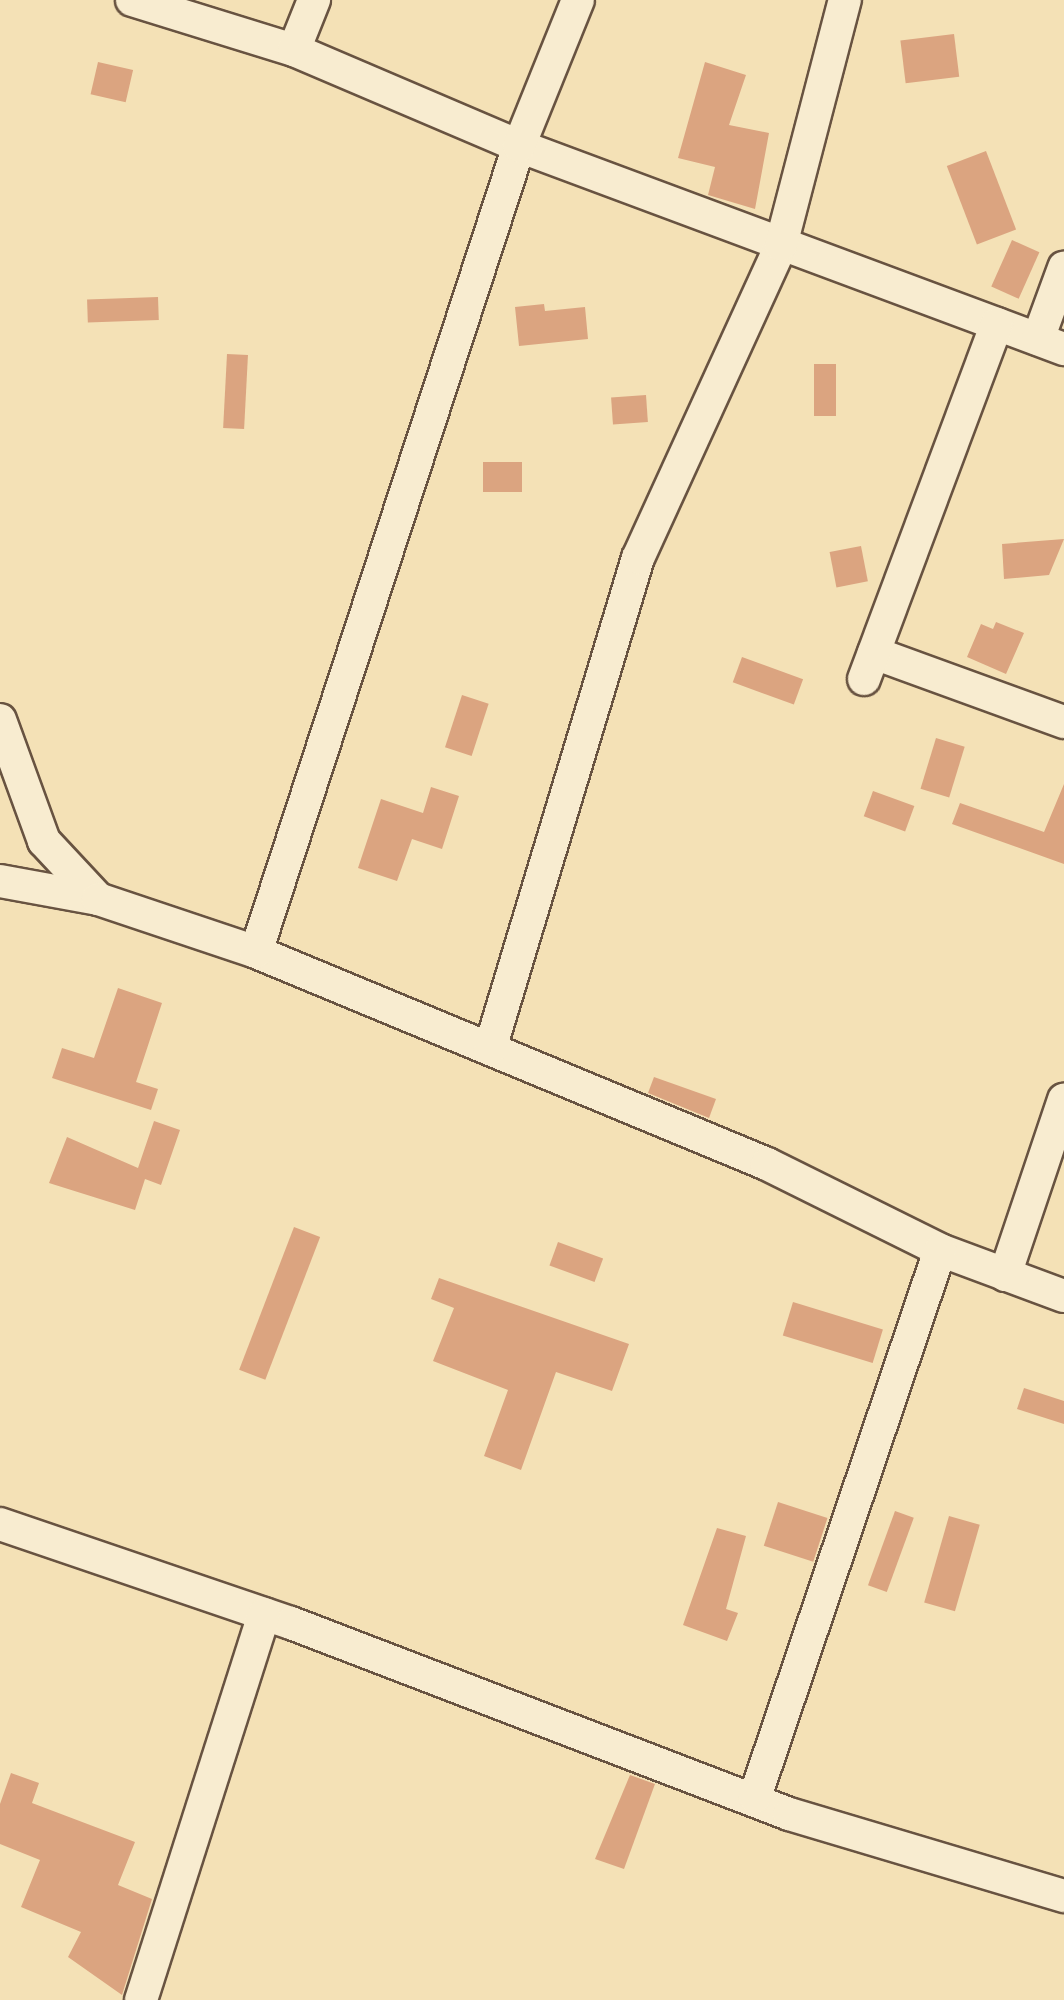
<!DOCTYPE html>
<html>
<head>
<meta charset="utf-8">
<style>
	body { margin:0 }
	#map { position:relative; width:1064px; height:2000px; overflow:hidden; background:#f4e1b6; font-family:"IM FELL Great Primer",serif }
	div>[style] { position:absolute }
	[style*='--x'] { left:calc(var(--x)*1px); top:calc(var(--y)*1px); width:calc(var(--w)*1px); rotate:calc(var(--a)*1deg) }
	.building>* { inset:0; background:#dba480; transform-origin:0 0 }
	.roads { filter:drop-shadow(2px 0 #685341) drop-shadow(-2px 0 #685341) drop-shadow(0 2px #685341) drop-shadow(0 -2px #685341) }
	.minor>* { height:32px; margin:-16px; padding:0 16px; transform-origin:16px; border-radius:16px; background:#f8ecd0 }
	span { translate:-50% -50%; white-space:nowrap; text-align:center; line-height:1.15; -webkit-text-stroke:10px #f8ecd0; paint-order:stroke }
</style>
</head>
<body>
<div id="map">
	<div class="building">
		<div style="left:954px;top:34px;width:43px;height:54px;rotate:83deg"></div>
		<div style="left:98px;top:62px;width:36px;height:33px;rotate:13deg"></div>
		<div style="clip-path:polygon(705px 62px,746px 75px,729px 125px,769px 133px,755px 209px,708px 195px,715px 167px,678px 158px)"></div>
		<div style="left:986px;top:151px;width:84px;height:42px;rotate:69deg"></div>
		<div style="left:1012px;top:240px;width:30px;height:51px;rotate:24deg"></div>
		<div style="left:158px;top:297px;width:23px;height:71px;rotate:88deg"></div>
		<div style="clip-path:polygon(544px 304px,545px 311px,585px 307px,588px 339px,519px 346px,515px 307px)"></div>
		<div style="left:227px;top:354px;width:21px;height:74px;rotate:3deg"></div>
		<div style="left:814px;top:364px;width:22px;height:52px"></div>
		<div style="left:646px;top:395px;width:27px;height:35px;rotate:86deg"></div>
		<div style="left:483px;top:462px;width:39px;height:30px"></div>
		<div style="clip-path:polygon(1064px 539px,1049px 575px,1004px 579px,1002px 544px)"></div>
		<div style="left:861px;top:546px;width:36px;height:32px;rotate:79deg"></div>
		<div style="clip-path:polygon(996px 622px,1024px 633px,1006px 674px,967px 657px,981px 624px,993px 629px)"></div>
		<div style="left:742px;top:657px;width:65px;height:27px;rotate:20deg"></div>
		<div style="left:462px;top:695px;width:28px;height:55px;rotate:18deg"></div>
		<div style="left:936px;top:738px;width:30px;height:53px;rotate:17deg"></div>
		<div style="clip-path:polygon(1064px 784px,1064px 864px,952px 824px,960px 803px,1044px 832px)"></div>
		<div style="clip-path:polygon(431px 787px,459px 796px,442px 849px,412px 839px,397px 881px,358px 868px,381px 799px,423px 813px)"></div>
		<div style="left:873px;top:791px;width:44px;height:27px;rotate:20deg"></div>
		<div style="clip-path:polygon(118px 988px,162px 1003px,136px 1082px,158px 1089px,151px 1110px,52px 1078px,62px 1048px,94px 1058px)"></div>
		<div style="clip-path:polygon(654px 1077px,716px 1099px,709px 1118px,648px 1093px)"></div>
		<div style="clip-path:polygon(154px 1121px,180px 1130px,161px 1185px,145px 1179px,135px 1210px,49px 1183px,67px 1137px,138px 1168px)"></div>
		<div style="left:294px;top:1227px;width:28px;height:153px;rotate:21deg"></div>
		<div style="left:558px;top:1242px;width:48px;height:25px;rotate:20deg"></div>
		<div style="clip-path:polygon(439px 1278px,629px 1344px,612px 1391px,556px 1372px,521px 1470px,484px 1456px,508px 1390px,433px 1361px,454px 1308px,431px 1299px)"></div>
		<div style="left:793px;top:1302px;width:94px;height:35px;rotate:17deg"></div>
		<div style="clip-path:polygon(1024px 1388px,1064px 1401px,1064px 1424px,1017px 1409px)"></div>
		<div style="left:778px;top:1502px;width:52px;height:46px;rotate:18deg"></div>
		<div style="left:895px;top:1511px;width:20px;height:79px;rotate:20deg"></div>
		<div style="left:949px;top:1516px;width:32px;height:90px;rotate:16deg"></div>
		<div style="clip-path:polygon(717px 1528px,746px 1536px,726px 1609px,738px 1613px,727px 1641px,683px 1625px)"></div>
		<div style="clip-path:polygon(11px 1773px,39px 1783px,32px 1803px,135px 1842px,118px 1885px,152px 1899px,122px 1995px,68px 1957px,81px 1932px,21px 1907px,40px 1860px,0 1844px,0 1804px)"></div>
		<div style="clip-path:polygon(630px 1775px,655px 1784px,624px 1869px,595px 1859px)"></div>
	</div>
	<div class="roads">
		<div class="minor">
			<div style="--x:132;--y:0;--w:170;--a:17.2"></div>
			<div style="--x:294;--y:50;--w:245;--a:23.1"></div>
			<div style="--x:519;--y:146;--w:582;--a:20.43"></div>
			<div style="--x:294;--y:50;--w:54;--a:-68.2"></div>
			<div style="--x:1038;--y:339;--w:76;--a:-69.9"></div>
			<div style="--x:874;--y:653;--w:202;--a:20"></div>
			<div style="--x:864;--y:679;--w:379;--a:-69.5"></div>
			<div style="--x:0;--y:720;--w:129;--a:70"></div>
			<div style="--x:44;--y:841;--w:79;--a:47"></div>
			<div style="--x:0;--y:881;--w:100;--a:10.4"></div>
			<div style="--x:98;--y:899;--w:167;--a:18.5"></div>
			<div style="--x:256;--y:952;--w:553;--a:22.53"></div>
			<div style="--x:767;--y:1164;--w:193;--a:26.4"></div>
			<div style="--x:940;--y:1250;--w:132;--a:20.4"></div>
			<div style="--x:256;--y:952;--w:848;--a:-71.93"></div>
			<div style="--x:519;--y:146;--w:157;--a:-68"></div>
			<div style="--x:490;--y:1049;--w:513;--a:-73.23"></div>
			<div style="--x:638;--y:558;--w:344;--a:-65.4"></div>
			<div style="--x:781;--y:245;--w:253;--a:-75.4"></div>
			<div style="--x:1005;--y:1275;--w:185;--a:-71.4"></div>
			<div style="--x:0;--y:1524;--w:307;--a:18.8"></div>
			<div style="--x:291;--y:1623;--w:533;--a:20.98"></div>
			<div style="--x:789;--y:1814;--w:287;--a:16.6"></div>
			<div style="--x:755;--y:1797;--w:577;--a:-71.31"></div>
			<div style="--x:141;--y:2000;--w:405;--a:-72.3"></div>
		</div>
	</div>
</div>
</body>
</html>
